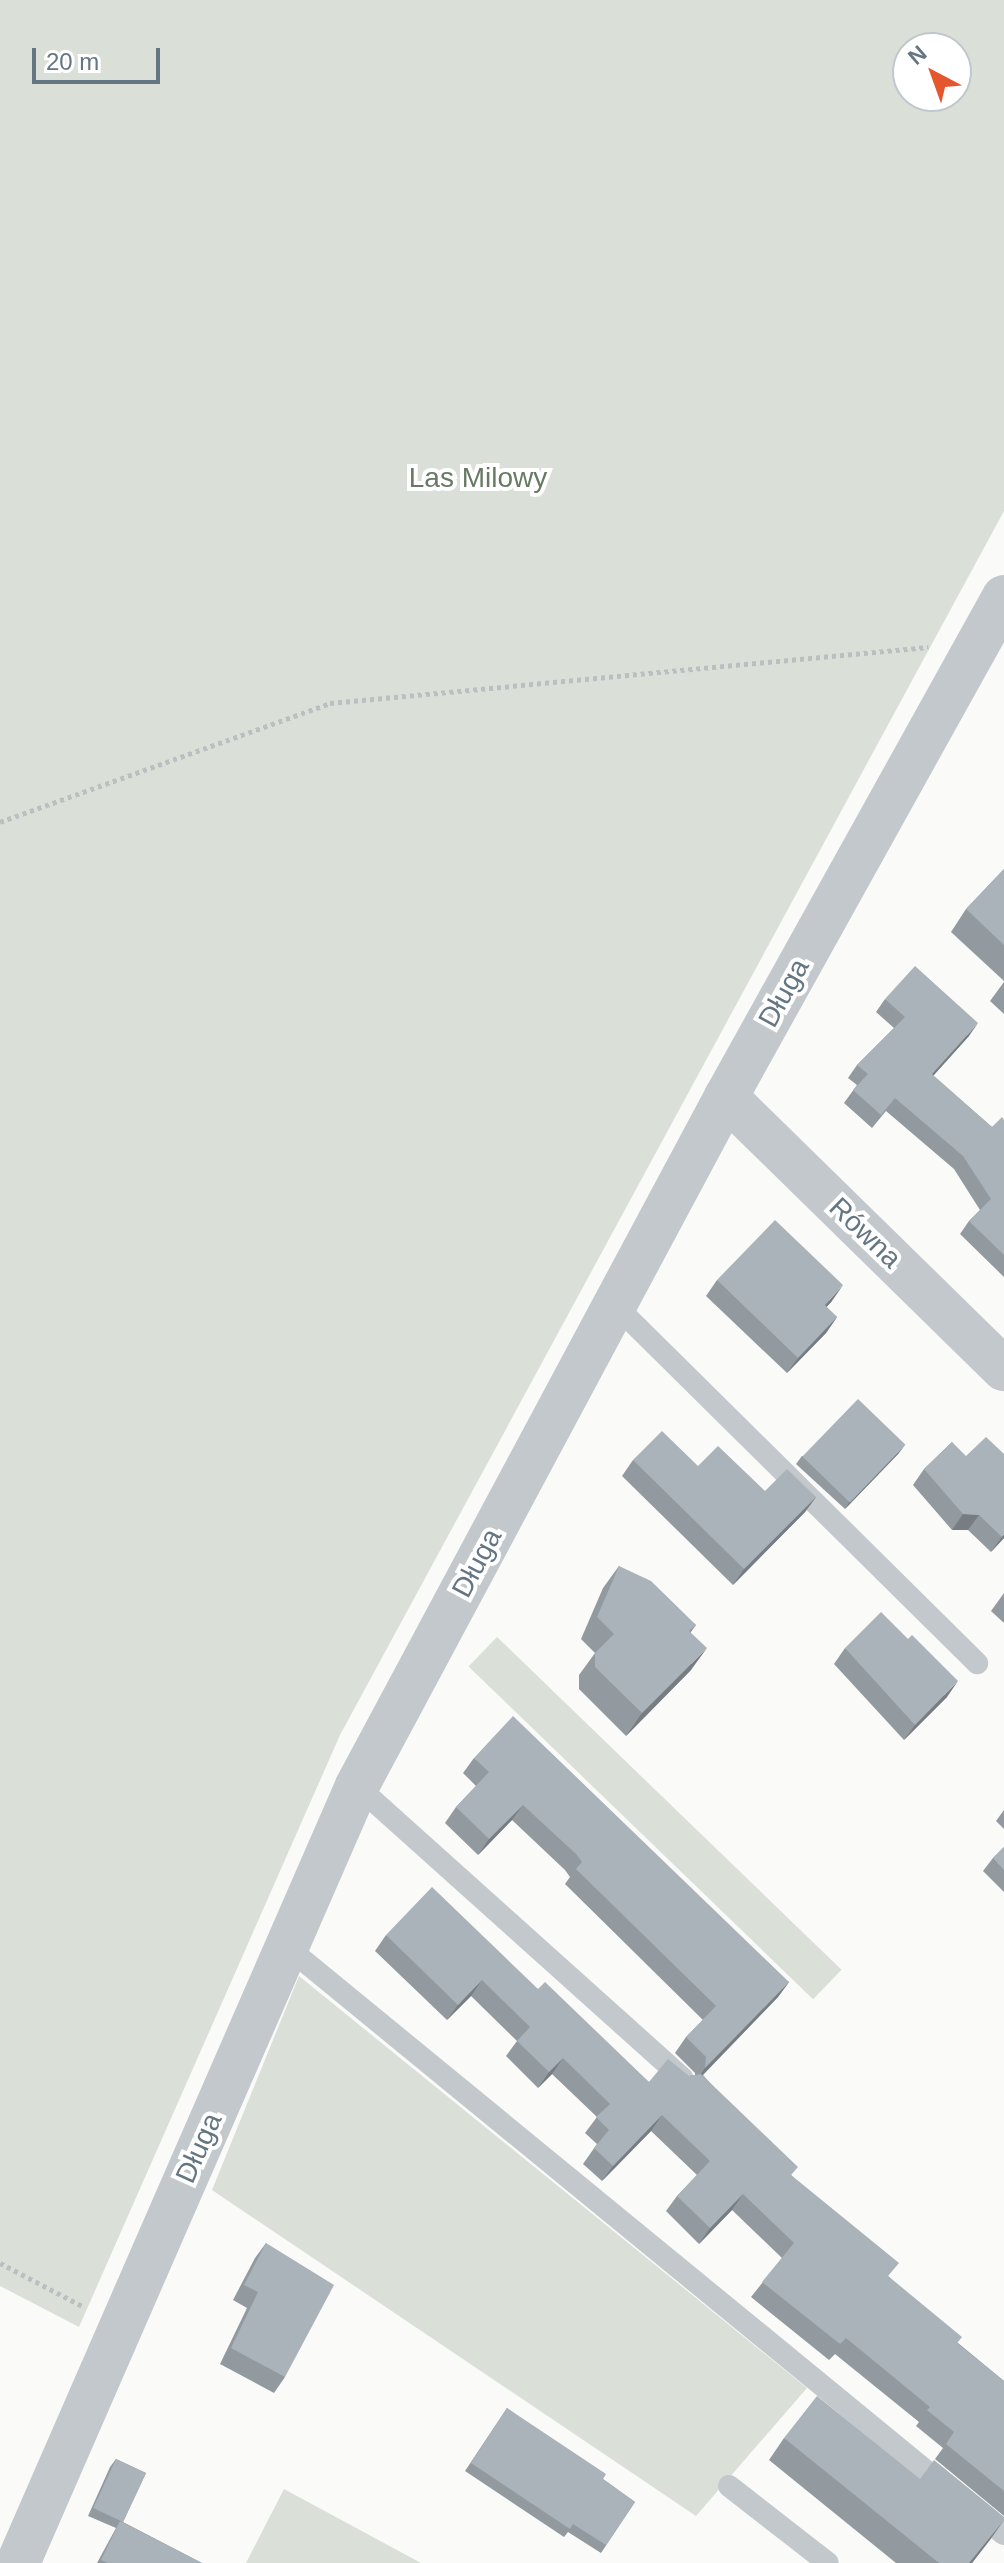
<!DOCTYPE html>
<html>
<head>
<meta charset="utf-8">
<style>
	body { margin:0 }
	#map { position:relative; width:1004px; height:2563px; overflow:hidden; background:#fafaf8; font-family:Arial,sans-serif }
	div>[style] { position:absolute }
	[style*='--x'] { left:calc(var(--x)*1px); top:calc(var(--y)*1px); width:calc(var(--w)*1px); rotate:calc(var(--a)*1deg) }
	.green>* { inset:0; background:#dadfd7; transform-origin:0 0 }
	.path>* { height:5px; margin-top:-2.5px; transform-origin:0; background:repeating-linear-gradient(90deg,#bbbfc2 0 4px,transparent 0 8px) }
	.lane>* { height:22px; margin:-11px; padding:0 11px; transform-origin:11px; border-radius:11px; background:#c3c8cc }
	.street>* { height:44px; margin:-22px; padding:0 22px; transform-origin:22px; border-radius:22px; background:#c3c8cc }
	.wall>* { inset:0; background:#929a9f }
	.shaded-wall>* { inset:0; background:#777d82 }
	.building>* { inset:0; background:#aab3b9; transform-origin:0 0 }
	span { translate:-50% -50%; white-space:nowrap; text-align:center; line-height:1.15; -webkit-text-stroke:8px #fff; paint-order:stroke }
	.park-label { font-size:28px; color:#687a64 }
	.street-label { font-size:28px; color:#657683 }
	.north { position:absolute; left:892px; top:32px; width:80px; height:80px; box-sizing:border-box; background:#fff; border:2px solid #c1c8cd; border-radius:50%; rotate:319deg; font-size:22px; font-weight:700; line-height:32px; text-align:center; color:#657683 }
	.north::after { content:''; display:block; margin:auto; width:28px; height:36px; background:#e4572e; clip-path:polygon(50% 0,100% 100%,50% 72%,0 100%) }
	.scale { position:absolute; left:32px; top:48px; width:128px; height:36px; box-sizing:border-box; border:4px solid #657683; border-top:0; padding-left:10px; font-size:24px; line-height:28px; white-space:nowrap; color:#657683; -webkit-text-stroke:6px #fff; paint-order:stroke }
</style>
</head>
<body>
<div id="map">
	<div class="green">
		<div style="clip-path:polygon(evenodd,0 0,1004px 0,1004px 511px,340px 1735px,79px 2327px,0 2286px,0 0,908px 48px,956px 48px,956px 96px,908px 96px,908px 48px)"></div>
		<div style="left:497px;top:1637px;width:479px;height:41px;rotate:44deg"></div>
		<div style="clip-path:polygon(299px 1976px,807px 2388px,696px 2516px,212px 2190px)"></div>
		<div style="clip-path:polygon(284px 2489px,421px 2563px,246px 2563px)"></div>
	</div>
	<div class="path">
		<div style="--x:0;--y:822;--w:351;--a:-19.8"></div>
		<div style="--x:330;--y:703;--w:601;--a:-5.35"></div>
		<div style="--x:0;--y:2263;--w:95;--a:27.6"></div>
	</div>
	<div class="lane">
		<div style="--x:616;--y:1306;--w:508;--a:44.68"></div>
		<div style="--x:357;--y:1786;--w:437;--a:41.9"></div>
		<div style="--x:287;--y:1947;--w:853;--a:39.34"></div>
		<div style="--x:729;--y:2486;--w:125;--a:37.9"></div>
		<div style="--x:974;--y:2510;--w:38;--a:39"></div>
	</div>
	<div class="street">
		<div style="--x:726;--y:1097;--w:389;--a:44.4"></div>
		<div style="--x:18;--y:2563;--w:848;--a:-66.43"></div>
		<div style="--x:357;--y:1786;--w:782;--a:-61.83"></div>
		<div style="--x:726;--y:1097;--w:572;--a:-60.93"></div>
	</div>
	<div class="wall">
		<div style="clip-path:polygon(1004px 869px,1004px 981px,951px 932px,966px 909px)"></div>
		<div style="clip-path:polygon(1004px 982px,1004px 1014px,990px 1001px)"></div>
		<div style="clip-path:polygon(885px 999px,969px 1036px,933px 1076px,992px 1127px,1004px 1120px,1004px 1277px,960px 1234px,969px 1221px,980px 1210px,954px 1169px,886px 1111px,872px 1128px,844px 1103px,857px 1085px,848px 1078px,857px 1065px,894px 1028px,876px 1012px)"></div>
		<div style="clip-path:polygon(717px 1280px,832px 1301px,826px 1307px,837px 1317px,826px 1333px,787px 1373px,706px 1296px)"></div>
		<div style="clip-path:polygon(952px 1442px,1004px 1538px,991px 1552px,968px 1530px,952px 1530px,913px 1485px,924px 1469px)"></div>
		<div style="clip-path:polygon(899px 1453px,845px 1509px,796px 1464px,802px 1456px)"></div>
		<div style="clip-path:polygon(633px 1460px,698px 1466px,765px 1491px,816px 1497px,805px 1512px,733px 1585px,622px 1476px)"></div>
		<div style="clip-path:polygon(619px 1566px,696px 1625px,691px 1632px,691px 1670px,626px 1736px,579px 1689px,579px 1675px,595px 1653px,581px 1639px,603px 1588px)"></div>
		<div style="clip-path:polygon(1004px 1593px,1004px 1623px,991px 1611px)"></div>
		<div style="clip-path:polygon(845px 1648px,947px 1697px,904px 1740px,834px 1664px)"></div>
		<div style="clip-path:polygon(474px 1758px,789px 1982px,778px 1997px,703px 2075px,792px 2176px,889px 2277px,958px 2343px,1004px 2381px,1004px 2516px,935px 2459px,943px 2448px,916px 2426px,919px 2422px,835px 2354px,829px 2360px,751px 2297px,782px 2258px,732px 2210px,699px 2244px,666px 2211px,677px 2196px,697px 2175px,651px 2131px,602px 2181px,583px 2164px,597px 2144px,585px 2133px,597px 2117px,552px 2074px,538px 2088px,506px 2056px,517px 2041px,471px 1996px,447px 2020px,375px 1951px,386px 1935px,538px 1989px,649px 2082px,695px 2075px,695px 2073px,675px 2053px,686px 2037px,703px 2020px,565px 1884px,570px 1877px,565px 1870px,512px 1820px,478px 1855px,445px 1823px,456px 1807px,476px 1786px,463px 1773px)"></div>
		<div style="clip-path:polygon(1004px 1810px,1004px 1829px,996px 1821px)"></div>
		<div style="clip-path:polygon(1004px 1847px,1004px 1892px,983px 1871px,993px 1858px)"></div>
		<div style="clip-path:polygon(266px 2243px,285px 2377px,274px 2393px,220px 2364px,247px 2308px,233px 2300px,255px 2258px)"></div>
		<div style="clip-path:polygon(507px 2408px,603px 2479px,635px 2502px,601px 2553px,568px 2532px,564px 2537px,465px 2471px)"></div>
		<div style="clip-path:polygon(784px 2438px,920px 2479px,1004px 2520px,972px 2563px,896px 2563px,769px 2460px)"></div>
		<div style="clip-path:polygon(116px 2459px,146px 2473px,123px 2522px,202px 2563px,97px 2563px,116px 2528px,88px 2516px,110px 2467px)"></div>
	</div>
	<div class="shaded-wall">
		<div style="clip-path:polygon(978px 1023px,969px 1036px,923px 1087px,932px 1074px)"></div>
		<div style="clip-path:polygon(843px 1285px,832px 1301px,814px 1321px,825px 1305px)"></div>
		<div style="clip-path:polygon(837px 1317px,826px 1333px,787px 1373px,798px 1358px)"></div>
		<div style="clip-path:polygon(905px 1445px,899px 1453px,845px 1509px,850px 1501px)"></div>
		<div style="clip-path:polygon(816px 1497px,805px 1512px,733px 1585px,744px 1569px)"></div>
		<div style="clip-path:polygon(963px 1514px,979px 1515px,968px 1530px,952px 1530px)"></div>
		<div style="clip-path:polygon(1004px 1534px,1004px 1538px,991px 1552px)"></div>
		<div style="clip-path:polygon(707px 1648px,691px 1670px,626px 1736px,642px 1713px)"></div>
		<div style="clip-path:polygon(958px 1681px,947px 1697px,904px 1740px,915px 1725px)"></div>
		<div style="clip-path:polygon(523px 1805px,512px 1820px,478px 1855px,489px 1839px)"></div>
		<div style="clip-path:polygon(482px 1980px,471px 1996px,447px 2020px,458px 2005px)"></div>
		<div style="clip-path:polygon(789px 1982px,778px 1997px,694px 2084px,705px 2068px)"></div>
		<div style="clip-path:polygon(563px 2058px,552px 2074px,538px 2088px,549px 2072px)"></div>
		<div style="clip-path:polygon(662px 2115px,651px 2131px,602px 2181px,613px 2166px)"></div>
		<div style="clip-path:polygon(743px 2194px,732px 2210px,699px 2244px,710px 2228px)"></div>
		<div style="clip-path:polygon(1004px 2520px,990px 2540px,972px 2563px,969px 2563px)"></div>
	</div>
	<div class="building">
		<div style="clip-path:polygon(1004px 869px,1004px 945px,966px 909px)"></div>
		<div style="clip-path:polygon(915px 966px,978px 1023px,932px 1074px,992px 1127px,1002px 1117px,1004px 1120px,1004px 1255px,969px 1221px,991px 1199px,963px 1156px,895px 1098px,881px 1115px,853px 1090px,868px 1074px,857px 1065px,905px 1017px,885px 999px)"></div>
		<div style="clip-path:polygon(775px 1220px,843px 1285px,825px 1305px,837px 1317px,798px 1358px,717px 1280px)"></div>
		<div style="left:858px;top:1399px;width:66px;height:80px;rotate:44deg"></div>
		<div style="clip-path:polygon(662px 1431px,698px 1466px,718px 1446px,765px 1491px,787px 1469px,816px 1497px,744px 1569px,633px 1460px)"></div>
		<div style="clip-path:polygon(986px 1437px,1004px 1454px,1004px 1534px,1002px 1537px,979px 1515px,963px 1514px,924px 1469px,952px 1442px,966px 1456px)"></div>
		<div style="clip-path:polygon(619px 1566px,651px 1581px,696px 1625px,689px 1631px,707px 1648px,642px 1713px,595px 1667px,595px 1653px,614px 1634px,597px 1617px)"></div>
		<div style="clip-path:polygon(881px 1612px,908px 1639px,912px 1635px,958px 1681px,915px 1725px,845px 1648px)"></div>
		<div style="clip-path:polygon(513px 1716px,789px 1982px,705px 2068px,706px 2057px,686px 2037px,716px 2006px,576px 1869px,582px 1862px,576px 1854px,523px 1805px,489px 1839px,456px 1807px,489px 1772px,474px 1758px)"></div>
		<div style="clip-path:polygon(1004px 1847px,1004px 1870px,993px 1858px)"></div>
		<div style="clip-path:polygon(432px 1887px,538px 1989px,545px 1982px,649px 2082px,668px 2059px,689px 2076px,701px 2074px,798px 2167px,791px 2175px,899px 2263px,888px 2276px,962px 2337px,957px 2343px,1004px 2381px,1004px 2491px,946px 2444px,954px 2432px,927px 2410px,930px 2407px,846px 2338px,840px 2344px,762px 2282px,794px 2243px,743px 2194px,710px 2228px,677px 2196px,710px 2161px,662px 2115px,613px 2166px,594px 2148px,609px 2130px,596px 2117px,610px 2104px,563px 2058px,549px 2072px,517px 2041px,530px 2027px,482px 1980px,458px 2005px,386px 1935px)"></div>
		<div style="clip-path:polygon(266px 2243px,334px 2285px,285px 2377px,231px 2348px,258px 2292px,244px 2285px)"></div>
		<div style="clip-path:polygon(817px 2396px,920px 2479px,934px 2460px,1004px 2517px,1004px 2520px,969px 2563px,939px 2563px,784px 2438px)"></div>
		<div style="clip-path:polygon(507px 2408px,606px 2474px,603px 2479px,635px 2502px,606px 2545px,573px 2524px,570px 2529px,471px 2463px)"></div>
		<div style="left:116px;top:2459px;width:33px;height:54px;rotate:25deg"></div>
		<div style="clip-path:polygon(120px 2521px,202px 2563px,108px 2563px,101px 2560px)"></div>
	</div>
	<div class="park-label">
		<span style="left:478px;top:478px">Las Milowy</span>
	</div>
	<div class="street-label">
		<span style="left:784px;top:993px;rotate:-61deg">Długa</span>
		<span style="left:865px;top:1233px;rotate:44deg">Równa</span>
		<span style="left:477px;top:1563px;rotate:-62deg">Długa</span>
		<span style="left:199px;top:2148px;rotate:-66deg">Długa</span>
	</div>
	<div class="north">N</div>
	<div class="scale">20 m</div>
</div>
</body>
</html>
